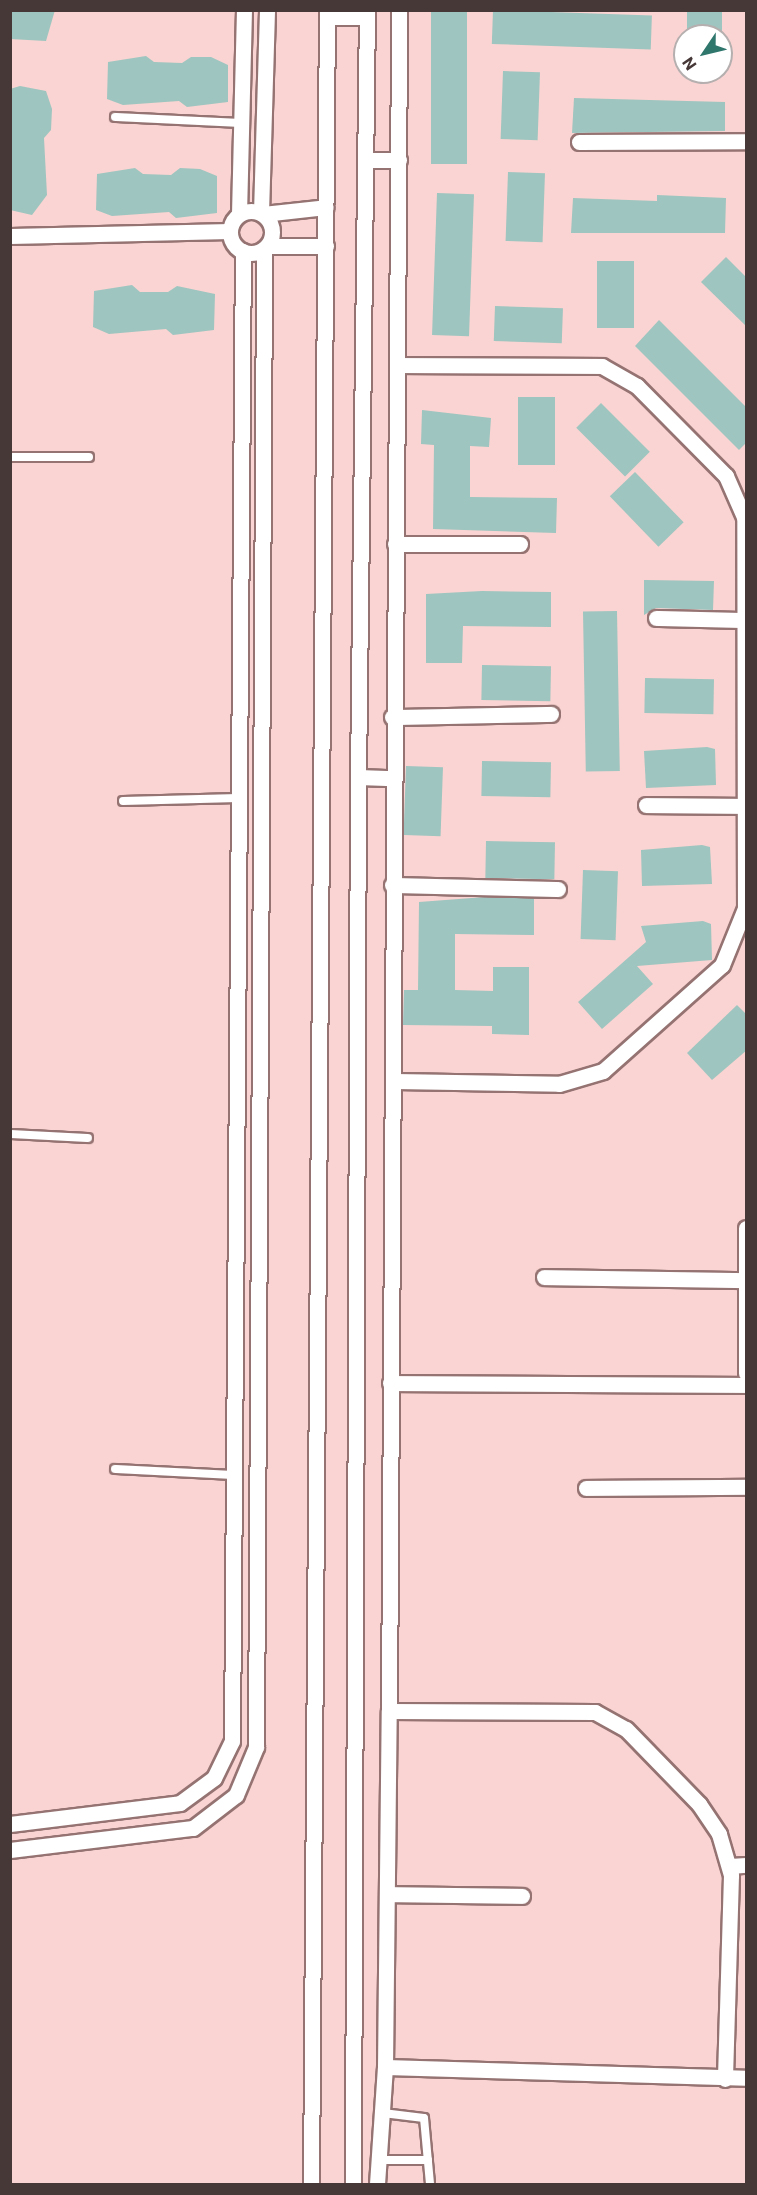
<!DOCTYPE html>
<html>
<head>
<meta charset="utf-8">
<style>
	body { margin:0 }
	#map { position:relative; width:757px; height:2195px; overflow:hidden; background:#fad4d2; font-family:Roboto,sans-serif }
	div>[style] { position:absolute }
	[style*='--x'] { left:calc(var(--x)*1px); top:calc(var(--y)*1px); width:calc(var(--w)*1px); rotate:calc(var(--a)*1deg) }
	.building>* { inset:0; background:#9ec5bf; transform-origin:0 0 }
	.roads { filter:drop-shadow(2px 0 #957372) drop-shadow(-2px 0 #957372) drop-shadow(0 2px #957372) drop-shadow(0 -2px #957372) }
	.lane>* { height:8px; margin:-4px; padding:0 4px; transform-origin:4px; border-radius:4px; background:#fff }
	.street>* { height:15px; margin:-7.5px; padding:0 7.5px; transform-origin:7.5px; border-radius:7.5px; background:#fff }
	.street>.ring { margin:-7.5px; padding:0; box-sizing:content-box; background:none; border:15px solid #fff; border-radius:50% }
	span { translate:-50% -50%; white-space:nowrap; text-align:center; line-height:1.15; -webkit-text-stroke:6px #fff; paint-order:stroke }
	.frame { position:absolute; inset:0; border:12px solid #473838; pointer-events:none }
	.north { position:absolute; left:673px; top:24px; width:60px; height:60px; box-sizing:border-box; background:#fff; border:2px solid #b5afaf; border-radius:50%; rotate:235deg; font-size:16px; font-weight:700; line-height:24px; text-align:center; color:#473838 }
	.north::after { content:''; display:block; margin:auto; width:21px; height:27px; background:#2f766d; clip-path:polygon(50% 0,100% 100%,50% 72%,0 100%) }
</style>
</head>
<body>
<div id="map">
	<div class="building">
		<div style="clip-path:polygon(10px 10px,55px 10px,46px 41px,10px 39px)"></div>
		<div style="left:431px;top:10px;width:36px;height:154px"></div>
		<div style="left:493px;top:10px;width:159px;height:34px;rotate:2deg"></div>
		<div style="left:687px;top:10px;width:35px;height:26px"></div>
		<div style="clip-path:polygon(146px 56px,154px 62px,182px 63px,191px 57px,211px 57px,228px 65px,228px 102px,187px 107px,179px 101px,123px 105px,107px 99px,108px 62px)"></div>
		<div style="left:503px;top:71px;width:37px;height:68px;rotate:2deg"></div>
		<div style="clip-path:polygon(20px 86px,46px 91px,52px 109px,51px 130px,44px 138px,47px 195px,32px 215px,10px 210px,10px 89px)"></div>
		<div style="clip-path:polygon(574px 98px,725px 102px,725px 131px,572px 133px)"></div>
		<div style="clip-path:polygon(135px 168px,143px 174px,171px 175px,180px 168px,200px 169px,217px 176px,217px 213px,176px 218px,169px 212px,112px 216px,96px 210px,97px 174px)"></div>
		<div style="left:508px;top:172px;width:37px;height:69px;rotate:2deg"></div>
		<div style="left:437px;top:193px;width:37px;height:142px;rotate:2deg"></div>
		<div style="clip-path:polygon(657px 195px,726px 198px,725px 233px,571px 233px,573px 198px,657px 201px)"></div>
		<div style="clip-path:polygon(726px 257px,747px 278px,747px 327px,701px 282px)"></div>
		<div style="left:597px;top:261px;width:37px;height:67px"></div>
		<div style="clip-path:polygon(132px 285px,140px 292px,168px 292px,177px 286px,215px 294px,214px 330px,173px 335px,166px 329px,109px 334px,93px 327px,94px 291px)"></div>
		<div style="left:495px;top:306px;width:68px;height:35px;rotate:2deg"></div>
		<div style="clip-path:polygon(659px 320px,747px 408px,747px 442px,739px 450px,635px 346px)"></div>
		<div style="left:518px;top:397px;width:37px;height:68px"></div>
		<div style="left:601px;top:403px;width:69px;height:35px;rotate:45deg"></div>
		<div style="clip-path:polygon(422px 410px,491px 418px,489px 447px,470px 446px,470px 497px,557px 498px,556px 533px,433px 529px,434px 445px,421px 444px)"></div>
		<div style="left:635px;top:472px;width:70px;height:35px;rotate:46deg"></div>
		<div style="clip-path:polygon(644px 580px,714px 581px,713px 610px,656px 608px,644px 615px)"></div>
		<div style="clip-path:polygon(482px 591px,551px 592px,551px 627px,463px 626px,462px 663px,426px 663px,426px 594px)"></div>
		<div style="left:617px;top:611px;width:160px;height:34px;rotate:89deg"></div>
		<div style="left:482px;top:665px;width:69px;height:35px;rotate:1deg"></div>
		<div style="left:645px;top:678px;width:69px;height:35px;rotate:1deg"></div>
		<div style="clip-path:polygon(707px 747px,715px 749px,716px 785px,646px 788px,644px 751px)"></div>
		<div style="left:482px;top:761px;width:69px;height:35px;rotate:1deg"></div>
		<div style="left:406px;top:766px;width:37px;height:69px;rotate:2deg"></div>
		<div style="left:486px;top:841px;width:69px;height:37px;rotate:1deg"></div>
		<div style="clip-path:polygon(702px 845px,710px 847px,712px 884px,642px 886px,641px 850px)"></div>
		<div style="left:583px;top:870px;width:35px;height:69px;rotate:2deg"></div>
		<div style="clip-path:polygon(485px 897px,534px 898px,534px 935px,455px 934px,455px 990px,493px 991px,493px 967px,529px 967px,529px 1035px,492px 1034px,492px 1026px,403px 1025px,404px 990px,418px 990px,419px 902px)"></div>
		<div style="clip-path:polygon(703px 921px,711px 924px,712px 960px,637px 966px,653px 984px,602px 1029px,578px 1002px,646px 942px,641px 926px)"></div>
		<div style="clip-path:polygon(737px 1005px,747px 1015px,747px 1050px,712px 1080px,687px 1053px)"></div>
	</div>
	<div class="roads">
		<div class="lane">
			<div style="--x:115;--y:117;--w:127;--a:2.7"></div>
			<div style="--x:10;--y:457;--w:79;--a:0"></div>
			<div style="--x:123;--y:801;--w:115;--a:-1.5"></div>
			<div style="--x:10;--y:1134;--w:78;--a:2.9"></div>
			<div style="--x:115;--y:1469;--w:119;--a:2.9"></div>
			<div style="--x:383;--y:2113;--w:41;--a:7"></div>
			<div style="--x:424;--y:2118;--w:66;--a:84.8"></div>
			<div style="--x:381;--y:2160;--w:47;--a:0"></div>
		</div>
		<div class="street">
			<div style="--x:327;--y:17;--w:40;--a:0"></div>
			<div style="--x:579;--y:142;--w:167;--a:-0.3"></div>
			<div style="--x:366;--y:160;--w:33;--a:0"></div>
			<div class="ring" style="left:230px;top:211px;width:27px;height:27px"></div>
			<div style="--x:261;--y:213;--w:203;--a:-88.3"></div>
			<div style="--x:239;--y:214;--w:204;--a:-88.6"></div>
			<div style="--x:263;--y:214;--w:63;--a:-6.3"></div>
			<div style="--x:10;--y:236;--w:220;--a:-1.3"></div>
			<div style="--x:268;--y:246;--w:58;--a:0"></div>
			<div style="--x:395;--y:544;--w:125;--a:0"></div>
			<div style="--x:656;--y:618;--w:88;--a:1.3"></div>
			<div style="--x:392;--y:717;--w:159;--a:-1.1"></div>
			<div style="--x:358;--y:777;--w:35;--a:2"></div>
			<div style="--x:646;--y:805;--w:98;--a:0.6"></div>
			<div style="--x:392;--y:885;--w:166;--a:1.4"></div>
			<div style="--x:395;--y:1081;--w:164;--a:1"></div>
			<div style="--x:559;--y:1084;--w:46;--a:-16.5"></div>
			<div style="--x:603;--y:1071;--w:159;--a:-41.7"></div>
			<div style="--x:722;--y:965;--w:61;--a:-68"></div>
			<div style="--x:745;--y:908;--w:391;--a:-90.1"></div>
			<div style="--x:744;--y:517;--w:45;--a:-113.7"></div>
			<div style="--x:726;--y:476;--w:127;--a:-134.7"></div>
			<div style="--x:637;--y:386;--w:40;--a:-150.3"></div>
			<div style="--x:602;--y:366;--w:202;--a:-179.7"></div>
			<div style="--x:746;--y:1228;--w:145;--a:90"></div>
			<div style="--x:544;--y:1277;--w:199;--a:0.9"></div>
			<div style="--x:390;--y:1383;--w:356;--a:0.3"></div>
			<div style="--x:586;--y:1488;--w:160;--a:-0.4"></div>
			<div style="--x:389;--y:1711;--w:206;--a:0.3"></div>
			<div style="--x:595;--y:1712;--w:35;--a:29"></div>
			<div style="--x:626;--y:1729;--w:105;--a:45.8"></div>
			<div style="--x:699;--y:1804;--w:36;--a:56"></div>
			<div style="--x:719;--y:1834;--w:43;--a:73.7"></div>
			<div style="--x:731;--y:1875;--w:204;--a:91.7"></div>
			<div style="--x:10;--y:1824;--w:171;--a:-7"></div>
			<div style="--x:180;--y:1803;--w:42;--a:-36.3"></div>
			<div style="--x:214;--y:1778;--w:41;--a:-64.1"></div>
			<div style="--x:232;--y:1741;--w:1490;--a:-89.58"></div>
			<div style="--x:10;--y:1850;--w:184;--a:-6.9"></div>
			<div style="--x:193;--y:1828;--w:54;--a:-37.5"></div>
			<div style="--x:236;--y:1795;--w:52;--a:-67.4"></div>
			<div style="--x:256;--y:1747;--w:1498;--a:-89.69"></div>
			<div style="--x:730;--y:1866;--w:16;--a:-4"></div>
			<div style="--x:387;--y:1894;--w:135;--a:0.8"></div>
			<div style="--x:385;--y:2067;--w:361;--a:1.7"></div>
			<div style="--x:311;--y:2184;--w:2174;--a:-89.58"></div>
			<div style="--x:353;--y:2184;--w:1407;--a:-89.8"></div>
			<div style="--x:358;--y:777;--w:767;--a:-89.33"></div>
			<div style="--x:377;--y:2184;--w:117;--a:-86.1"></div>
			<div style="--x:385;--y:2067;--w:356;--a:-89.4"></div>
			<div style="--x:389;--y:1711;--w:1701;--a:-89.66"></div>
		</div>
	</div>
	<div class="frame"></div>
	<div class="north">N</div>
</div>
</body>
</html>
